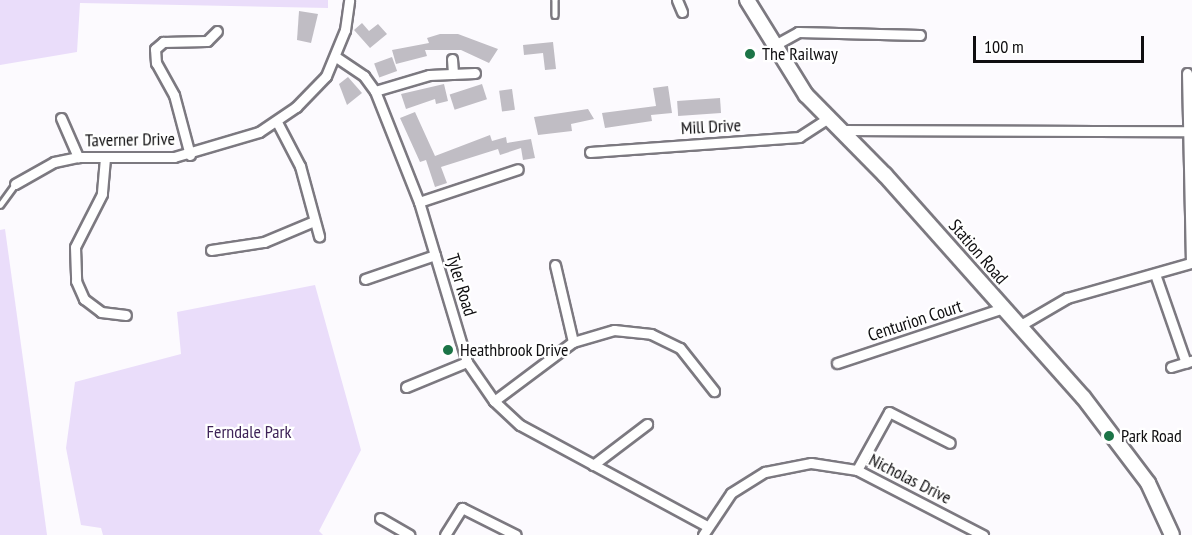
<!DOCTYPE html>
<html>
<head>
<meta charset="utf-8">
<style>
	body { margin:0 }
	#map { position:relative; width:1192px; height:535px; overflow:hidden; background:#fcfafe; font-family:"PT Sans Narrow",sans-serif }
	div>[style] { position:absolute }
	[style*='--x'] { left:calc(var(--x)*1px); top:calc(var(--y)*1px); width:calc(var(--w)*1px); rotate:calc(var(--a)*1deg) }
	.green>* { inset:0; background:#eaddfa }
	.building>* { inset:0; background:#c0bdc4; transform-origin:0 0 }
	.roads { filter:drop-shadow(2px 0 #7c7980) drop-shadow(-2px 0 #7c7980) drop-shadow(0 2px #7c7980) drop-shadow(0 -2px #7c7980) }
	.lane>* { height:4.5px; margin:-2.25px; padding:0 2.25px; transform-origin:2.25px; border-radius:2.25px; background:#fff }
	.street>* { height:9px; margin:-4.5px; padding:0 4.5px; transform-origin:4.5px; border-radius:4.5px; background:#fff }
	.secondary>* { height:14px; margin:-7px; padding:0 7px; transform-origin:7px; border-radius:7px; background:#fff }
	.dots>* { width:16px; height:16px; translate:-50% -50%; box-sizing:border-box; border:3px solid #fff; border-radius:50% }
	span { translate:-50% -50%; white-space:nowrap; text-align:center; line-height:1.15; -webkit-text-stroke:4.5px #fff; paint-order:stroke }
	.poi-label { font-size:18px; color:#0f0e10 }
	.left { translate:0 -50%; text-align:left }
	.street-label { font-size:18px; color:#0f0e10 }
	.park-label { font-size:18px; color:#3f2458 }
	.scale { position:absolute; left:973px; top:36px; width:171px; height:27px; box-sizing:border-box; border:3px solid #0f0e10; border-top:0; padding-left:8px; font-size:18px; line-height:21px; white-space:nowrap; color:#0f0e10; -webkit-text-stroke:4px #fff; paint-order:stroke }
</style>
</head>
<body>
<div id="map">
	<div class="green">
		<div style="clip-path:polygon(0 0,328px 0,328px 8px,80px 3px,77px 52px,0 65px)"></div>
		<div style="clip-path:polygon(5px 229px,27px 388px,47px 535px,0 535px,0 230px)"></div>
		<div style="clip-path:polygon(315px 285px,361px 450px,319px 531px,323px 535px,103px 535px,101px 528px,81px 525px,66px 448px,75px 382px,181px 354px,177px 312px)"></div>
	</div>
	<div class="building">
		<div style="clip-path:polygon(299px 11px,318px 14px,311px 43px,297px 40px)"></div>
		<div style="clip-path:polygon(362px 23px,369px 31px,378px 24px,387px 34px,370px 48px,354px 30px)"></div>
		<div style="clip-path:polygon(440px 34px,458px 34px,498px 49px,489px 63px,461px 50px,425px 50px,427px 56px,396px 64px,392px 50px,429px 43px,427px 38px)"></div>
		<div style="clip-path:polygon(553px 42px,556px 69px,545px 70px,543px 53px,524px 55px,523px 45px)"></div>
		<div style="left:392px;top:57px;width:15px;height:19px;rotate:70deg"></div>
		<div style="clip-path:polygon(348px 77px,362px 93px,347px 105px,339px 84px)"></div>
		<div style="clip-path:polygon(444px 84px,448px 101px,436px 104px,435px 99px,406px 109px,401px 94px)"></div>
		<div style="left:482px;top:84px;width:16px;height:34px;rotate:72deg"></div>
		<div style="clip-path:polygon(668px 86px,672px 113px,651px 115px,652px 121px,605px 128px,602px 113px,656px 106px,653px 88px)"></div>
		<div style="left:512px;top:89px;width:21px;height:13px;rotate:82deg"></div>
		<div style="left:720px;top:98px;width:15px;height:43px;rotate:86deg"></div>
		<div style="clip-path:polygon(588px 109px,594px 119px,571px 124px,572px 131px,538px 135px,534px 117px)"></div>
		<div style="clip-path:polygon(415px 112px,435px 156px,490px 135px,492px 141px,506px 137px,507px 143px,531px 139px,535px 158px,523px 160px,521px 148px,500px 155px,498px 149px,441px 167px,447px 183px,435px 187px,426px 160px,420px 162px,400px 118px)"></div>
	</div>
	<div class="roads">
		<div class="lane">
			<div style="--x:555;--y:0;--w:15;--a:90"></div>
			<div style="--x:0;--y:205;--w:26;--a:-54"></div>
		</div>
		<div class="street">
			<div style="--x:677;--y:0;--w:13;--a:67"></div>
			<div style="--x:773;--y:46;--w:29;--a:-29"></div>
			<div style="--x:798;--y:32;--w:122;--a:1.4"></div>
			<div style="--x:336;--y:57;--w:34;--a:34"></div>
			<div style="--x:364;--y:76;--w:19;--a:54"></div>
			<div style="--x:375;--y:91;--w:119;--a:68.4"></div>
			<div style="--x:419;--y:202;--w:167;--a:73.3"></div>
			<div style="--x:467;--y:362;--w:47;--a:55.3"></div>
			<div style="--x:494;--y:401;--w:35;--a:43"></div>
			<div style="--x:520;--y:425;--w:213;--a:28.4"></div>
			<div style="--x:452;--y:59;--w:15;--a:86"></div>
			<div style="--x:375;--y:91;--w:56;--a:-16.5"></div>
			<div style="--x:429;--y:75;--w:46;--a:-2.5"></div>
			<div style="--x:61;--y:118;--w:43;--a:66.4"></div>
			<div style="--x:277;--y:122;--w:50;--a:62.4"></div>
			<div style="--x:300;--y:166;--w:73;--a:74.8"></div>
			<div style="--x:841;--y:130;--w:346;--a:0.2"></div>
			<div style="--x:590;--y:152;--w:210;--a:-4.1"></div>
			<div style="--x:799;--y:137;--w:35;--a:-33"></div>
			<div style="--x:190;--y:155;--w:62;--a:-104.9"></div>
			<div style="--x:174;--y:95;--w:37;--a:-119"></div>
			<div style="--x:156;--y:63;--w:14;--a:-94"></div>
			<div style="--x:155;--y:49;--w:11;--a:-41"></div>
			<div style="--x:163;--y:42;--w:44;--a:-1.3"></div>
			<div style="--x:207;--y:41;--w:14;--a:-45"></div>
			<div style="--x:105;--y:158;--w:36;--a:95"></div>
			<div style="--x:102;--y:194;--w:59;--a:117"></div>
			<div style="--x:75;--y:247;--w:34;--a:88"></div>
			<div style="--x:76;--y:281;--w:20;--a:66"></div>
			<div style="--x:84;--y:299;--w:21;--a:37"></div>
			<div style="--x:101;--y:312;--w:25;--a:7"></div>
			<div style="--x:15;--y:184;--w:45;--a:-29.4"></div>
			<div style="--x:54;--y:162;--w:25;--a:-12"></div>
			<div style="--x:78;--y:157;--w:96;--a:0"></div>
			<div style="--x:174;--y:157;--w:89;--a:-16.4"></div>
			<div style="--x:259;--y:132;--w:45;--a:-34"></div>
			<div style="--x:296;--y:107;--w:43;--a:-45.9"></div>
			<div style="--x:326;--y:76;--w:50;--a:-67.6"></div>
			<div style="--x:345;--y:30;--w:30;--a:-82"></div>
			<div style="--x:419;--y:202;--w:104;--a:-18.4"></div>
			<div style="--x:211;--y:250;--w:54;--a:-8.6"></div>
			<div style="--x:264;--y:242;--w:54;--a:-22.8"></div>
			<div style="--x:555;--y:265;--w:79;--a:76.8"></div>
			<div style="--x:1155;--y:274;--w:94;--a:70.8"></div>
			<div style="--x:365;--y:279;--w:74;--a:-18.9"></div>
			<div style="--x:1019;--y:326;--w:56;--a:-30.3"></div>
			<div style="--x:1067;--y:298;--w:129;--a:-15.8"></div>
			<div style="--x:1191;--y:263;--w:190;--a:-91.2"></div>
			<div style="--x:837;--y:363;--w:175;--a:-18.3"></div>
			<div style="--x:1171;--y:367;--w:21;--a:-17"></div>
			<div style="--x:406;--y:387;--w:66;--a:-22.3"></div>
			<div style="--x:494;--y:401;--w:99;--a:-36.8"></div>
			<div style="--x:573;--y:342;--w:43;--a:-16.3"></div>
			<div style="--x:614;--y:330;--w:37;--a:6"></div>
			<div style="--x:651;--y:334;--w:32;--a:26"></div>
			<div style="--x:680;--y:348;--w:55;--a:51.7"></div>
			<div style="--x:593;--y:465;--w:68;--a:-37.2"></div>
			<div style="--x:857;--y:470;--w:66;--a:-61.1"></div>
			<div style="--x:889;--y:412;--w:68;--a:26.9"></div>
			<div style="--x:380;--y:518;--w:34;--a:30"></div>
			<div style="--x:445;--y:535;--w:32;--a:-58"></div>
			<div style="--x:462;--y:508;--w:60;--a:26.6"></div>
			<div style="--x:703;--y:535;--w:50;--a:-56.3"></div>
			<div style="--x:731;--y:493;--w:40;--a:-32"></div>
			<div style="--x:765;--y:472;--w:47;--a:-11.1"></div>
			<div style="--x:811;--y:463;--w:47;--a:8.7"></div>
			<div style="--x:857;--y:470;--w:142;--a:27.3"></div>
		</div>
		<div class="secondary">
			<div style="--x:747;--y:0;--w:112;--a:58.2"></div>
			<div style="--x:806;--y:95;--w:112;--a:45.4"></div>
			<div style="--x:885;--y:175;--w:297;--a:48.3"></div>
			<div style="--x:1083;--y:397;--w:108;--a:52.9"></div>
			<div style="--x:1148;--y:483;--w:57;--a:65.2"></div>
		</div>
	</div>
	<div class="dots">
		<div style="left:750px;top:54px;background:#1c7447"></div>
		<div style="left:448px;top:350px;background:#1c7447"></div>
		<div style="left:1109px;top:436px;background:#1c7447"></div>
	</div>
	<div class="poi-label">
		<span class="left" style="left:762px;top:54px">The Railway</span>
		<span class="left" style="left:460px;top:350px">Heathbrook Drive</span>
		<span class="left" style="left:1121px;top:436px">Park Road</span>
	</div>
	<div class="street-label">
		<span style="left:711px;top:127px;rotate:-3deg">Mill Drive</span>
		<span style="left:130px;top:140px;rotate:-1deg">Taverner Drive</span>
		<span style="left:978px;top:252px;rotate:49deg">Station Road</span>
		<span style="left:461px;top:285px;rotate:73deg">Tyler Road</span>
		<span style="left:915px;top:321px;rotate:-18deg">Centurion Court</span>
		<span style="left:910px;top:479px;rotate:27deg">Nicholas Drive</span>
	</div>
	<div class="park-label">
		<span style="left:249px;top:432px">Ferndale Park</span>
	</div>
	<div class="scale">100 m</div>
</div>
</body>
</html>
